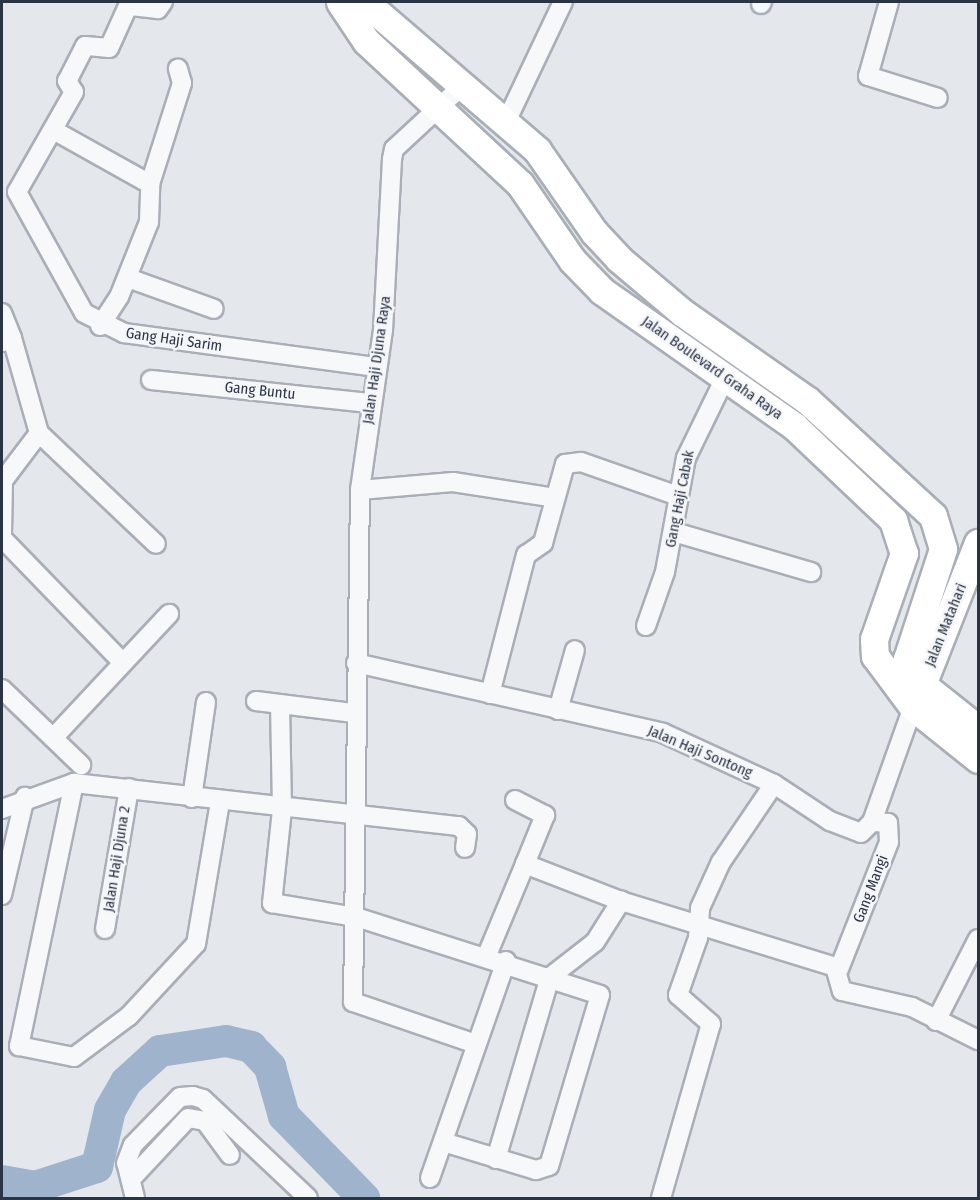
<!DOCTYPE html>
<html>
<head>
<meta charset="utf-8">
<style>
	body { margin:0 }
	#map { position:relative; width:980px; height:1200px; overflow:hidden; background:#e4e7ec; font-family:"Fira Sans Condensed",sans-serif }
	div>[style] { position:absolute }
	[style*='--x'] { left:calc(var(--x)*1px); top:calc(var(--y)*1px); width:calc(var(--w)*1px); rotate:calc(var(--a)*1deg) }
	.river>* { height:32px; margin:-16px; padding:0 16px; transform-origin:16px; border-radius:16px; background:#9fb4cc }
	.roads { filter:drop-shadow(2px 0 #a9aeb7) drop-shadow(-2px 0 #a9aeb7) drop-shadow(0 2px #a9aeb7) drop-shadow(0 -2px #a9aeb7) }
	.street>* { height:18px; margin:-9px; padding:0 9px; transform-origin:9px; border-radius:9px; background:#f7f8fa }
	.secondary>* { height:27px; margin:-13.5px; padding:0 13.5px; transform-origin:13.5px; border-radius:13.5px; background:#fff }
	span { translate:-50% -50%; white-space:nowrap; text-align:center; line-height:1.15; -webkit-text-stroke:5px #f4f6f9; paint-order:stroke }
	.street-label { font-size:15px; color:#2b3445 }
	.frame { position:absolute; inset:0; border:3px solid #2b3445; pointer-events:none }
</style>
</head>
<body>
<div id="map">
	<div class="river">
		<div style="--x:2;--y:1181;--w:34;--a:10"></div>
		<div style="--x:35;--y:1187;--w:65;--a:-17.9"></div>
		<div style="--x:97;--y:1167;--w:58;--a:-77.2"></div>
		<div style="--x:110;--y:1110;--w:32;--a:-60"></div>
		<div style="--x:126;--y:1082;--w:46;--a:-42.4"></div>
		<div style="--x:160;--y:1051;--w:67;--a:-8.6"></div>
		<div style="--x:226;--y:1041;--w:26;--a:13"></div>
		<div style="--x:251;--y:1047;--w:28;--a:46"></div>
		<div style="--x:270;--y:1067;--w:51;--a:74.1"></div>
		<div style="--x:284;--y:1116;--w:115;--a:45.7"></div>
	</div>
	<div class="roads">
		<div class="street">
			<div style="--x:163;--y:2;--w:9;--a:126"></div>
			<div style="--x:158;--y:9;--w:30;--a:-174"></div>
			<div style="--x:128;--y:6;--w:46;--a:114.3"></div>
			<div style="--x:109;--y:48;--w:24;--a:-175"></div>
			<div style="--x:85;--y:46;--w:39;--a:117"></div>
			<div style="--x:67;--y:81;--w:13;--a:58"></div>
			<div style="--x:74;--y:92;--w:115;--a:119.7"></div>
			<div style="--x:17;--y:192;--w:138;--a:61"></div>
			<div style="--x:84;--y:313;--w:45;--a:26.6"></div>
			<div style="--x:124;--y:333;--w:255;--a:7.7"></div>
			<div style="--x:889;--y:2;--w:77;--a:105.8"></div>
			<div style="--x:868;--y:76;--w:73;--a:17.4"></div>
			<div style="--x:761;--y:4;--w:2;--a:-63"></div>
			<div style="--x:461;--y:87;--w:91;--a:137.2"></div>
			<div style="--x:394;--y:149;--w:10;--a:101"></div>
			<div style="--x:392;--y:159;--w:171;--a:93"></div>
			<div style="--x:383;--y:330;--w:162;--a:98.2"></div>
			<div style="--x:360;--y:490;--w:512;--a:90.78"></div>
			<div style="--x:353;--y:1002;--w:130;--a:18.9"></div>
			<div style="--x:505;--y:124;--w:135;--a:-64.6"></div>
			<div style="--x:55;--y:131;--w:109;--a:29.2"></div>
			<div style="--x:128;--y:278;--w:91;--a:19.8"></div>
			<div style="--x:2;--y:313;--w:27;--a:68"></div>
			<div style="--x:12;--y:338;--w:10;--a:156"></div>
			<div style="--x:100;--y:326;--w:35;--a:-57"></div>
			<div style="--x:119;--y:297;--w:81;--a:-68.2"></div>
			<div style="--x:149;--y:222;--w:38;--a:-88"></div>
			<div style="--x:150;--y:184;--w:106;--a:-72.4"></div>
			<div style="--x:182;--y:83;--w:15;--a:-106"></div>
			<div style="--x:151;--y:380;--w:220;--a:6"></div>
			<div style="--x:39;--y:433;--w:161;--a:43.5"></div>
			<div style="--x:2;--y:482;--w:61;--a:-52.9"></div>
			<div style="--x:39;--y:433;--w:99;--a:-105.9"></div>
			<div style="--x:360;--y:490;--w:93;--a:-4.9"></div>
			<div style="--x:453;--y:482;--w:103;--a:8.9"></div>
			<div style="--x:674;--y:532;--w:143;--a:16.3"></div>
			<div style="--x:2;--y:534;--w:54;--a:-88.9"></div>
			<div style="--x:2;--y:538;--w:173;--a:45.9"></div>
			<div style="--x:646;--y:626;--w:57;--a:-70.6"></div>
			<div style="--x:665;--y:572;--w:116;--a:-79.6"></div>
			<div style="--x:686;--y:458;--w:91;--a:-64"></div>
			<div style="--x:356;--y:663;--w:315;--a:12.8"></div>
			<div style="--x:663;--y:733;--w:122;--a:24.7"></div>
			<div style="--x:774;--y:784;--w:67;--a:33.5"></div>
			<div style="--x:830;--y:821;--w:33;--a:21"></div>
			<div style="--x:861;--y:833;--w:16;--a:-45"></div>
			<div style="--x:872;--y:822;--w:122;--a:-70.4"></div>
			<div style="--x:2;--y:689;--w:110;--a:43.9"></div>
			<div style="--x:490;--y:694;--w:144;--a:-75.5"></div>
			<div style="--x:526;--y:555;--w:21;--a:-35"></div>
			<div style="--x:543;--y:543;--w:82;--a:-74.4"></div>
			<div style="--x:565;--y:464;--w:16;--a:-7"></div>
			<div style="--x:581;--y:462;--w:103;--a:19.3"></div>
			<div style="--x:256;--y:701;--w:99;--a:7"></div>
			<div style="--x:280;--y:704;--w:106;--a:88.9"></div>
			<div style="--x:282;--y:810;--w:94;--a:96.1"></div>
			<div style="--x:272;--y:903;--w:85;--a:9.5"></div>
			<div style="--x:356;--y:917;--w:256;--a:17.7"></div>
			<div style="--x:600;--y:995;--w:178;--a:106.6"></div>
			<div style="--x:549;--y:1166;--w:14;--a:163"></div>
			<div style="--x:536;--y:1170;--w:97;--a:-163.2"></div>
			<div style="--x:558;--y:710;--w:62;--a:-74.2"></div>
			<div style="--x:53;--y:738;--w:170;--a:-46.9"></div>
			<div style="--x:74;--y:783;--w:269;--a:101.8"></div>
			<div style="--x:19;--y:1046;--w:56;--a:11.3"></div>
			<div style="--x:74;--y:1057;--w:69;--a:-36.7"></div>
			<div style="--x:129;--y:1016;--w:98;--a:-47.1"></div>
			<div style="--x:196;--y:944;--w:144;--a:-80.4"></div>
			<div style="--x:192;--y:798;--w:97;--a:-81.7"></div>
			<div style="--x:515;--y:800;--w:34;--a:27"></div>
			<div style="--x:545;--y:815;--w:53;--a:112.2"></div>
			<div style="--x:525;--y:864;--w:103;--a:21.1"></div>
			<div style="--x:621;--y:901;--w:224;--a:17.1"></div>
			<div style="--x:835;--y:967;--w:25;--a:74"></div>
			<div style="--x:842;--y:991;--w:72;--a:12.9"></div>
			<div style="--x:912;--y:1007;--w:74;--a:26.6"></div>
			<div style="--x:2;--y:809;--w:77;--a:-19.9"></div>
			<div style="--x:74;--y:783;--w:387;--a:6.4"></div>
			<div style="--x:459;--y:826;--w:11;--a:45"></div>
			<div style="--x:467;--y:834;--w:14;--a:98"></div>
			<div style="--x:2;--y:895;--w:101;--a:-76.8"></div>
			<div style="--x:105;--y:929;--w:143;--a:-80.3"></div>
			<div style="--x:487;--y:955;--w:99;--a:-67.3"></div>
			<div style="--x:839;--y:969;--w:136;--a:-68.5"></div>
			<div style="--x:889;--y:842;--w:19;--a:-93"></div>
			<div style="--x:888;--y:823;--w:16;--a:-176"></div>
			<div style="--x:936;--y:1021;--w:92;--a:-62.9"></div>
			<div style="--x:496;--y:1159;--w:190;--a:-73.5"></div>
			<div style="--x:550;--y:977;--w:57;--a:-37.9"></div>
			<div style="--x:595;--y:942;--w:49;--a:-57.6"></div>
			<div style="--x:430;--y:1178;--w:230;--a:-70.7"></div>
			<div style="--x:131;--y:1179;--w:83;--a:-46.9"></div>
			<div style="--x:188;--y:1118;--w:17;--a:10"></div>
			<div style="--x:205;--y:1121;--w:42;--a:53.7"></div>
			<div style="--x:135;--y:1198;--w:36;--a:-104"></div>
			<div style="--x:126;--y:1163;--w:19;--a:-69"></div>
			<div style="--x:133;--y:1145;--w:67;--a:-45.6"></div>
			<div style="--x:180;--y:1097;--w:13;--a:-4"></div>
			<div style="--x:193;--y:1096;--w:10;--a:17"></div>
			<div style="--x:203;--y:1099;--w:144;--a:43.3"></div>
			<div style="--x:661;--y:1198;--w:181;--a:-74"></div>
			<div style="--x:711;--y:1024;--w:44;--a:-138.7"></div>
			<div style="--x:678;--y:995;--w:60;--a:-70.7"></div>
			<div style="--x:698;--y:938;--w:30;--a:-86"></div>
			<div style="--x:700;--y:908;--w:51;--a:-65.5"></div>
			<div style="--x:721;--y:862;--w:94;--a:-55.8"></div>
		</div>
		<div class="secondary">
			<div style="--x:340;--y:2;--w:47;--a:56.3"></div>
			<div style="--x:366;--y:41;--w:210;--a:42.9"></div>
			<div style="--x:520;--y:184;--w:92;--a:55.6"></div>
			<div style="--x:572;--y:260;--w:43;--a:45.9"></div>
			<div style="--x:602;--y:291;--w:235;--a:35.1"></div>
			<div style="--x:794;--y:426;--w:137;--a:43.5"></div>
			<div style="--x:893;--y:520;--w:35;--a:72"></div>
			<div style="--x:904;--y:553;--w:91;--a:109.2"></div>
			<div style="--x:874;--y:639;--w:17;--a:87"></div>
			<div style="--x:875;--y:656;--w:64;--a:53.3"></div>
			<div style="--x:913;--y:707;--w:83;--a:38.7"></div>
			<div style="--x:365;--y:2;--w:227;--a:40.7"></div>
			<div style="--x:537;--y:150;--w:100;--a:55.2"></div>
			<div style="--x:594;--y:232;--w:37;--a:47"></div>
			<div style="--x:619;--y:259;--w:84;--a:40.2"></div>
			<div style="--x:683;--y:313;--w:151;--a:35.1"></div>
			<div style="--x:807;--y:400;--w:171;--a:42.6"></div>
			<div style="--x:933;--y:516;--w:34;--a:73"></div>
			<div style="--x:943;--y:549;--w:116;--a:108.1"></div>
			<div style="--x:907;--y:659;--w:15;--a:82"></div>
			<div style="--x:909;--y:674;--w:88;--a:38.6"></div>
			<div style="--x:916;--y:700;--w:169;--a:-68.5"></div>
		</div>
	</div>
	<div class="street-label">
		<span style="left:174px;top:340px;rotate:8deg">Gang Haji Sarim</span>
		<span style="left:377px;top:360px;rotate:-82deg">Jalan Haji Djuna Raya</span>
		<span style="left:712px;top:368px;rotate:35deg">Jalan Boulevard Graha Raya</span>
		<span style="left:260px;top:391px;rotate:6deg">Gang Buntu</span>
		<span style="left:680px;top:499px;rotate:-79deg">Gang Haji Cabak</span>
		<span style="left:946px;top:625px;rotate:-68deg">Jalan Matahari</span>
		<span style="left:700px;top:752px;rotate:23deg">Jalan Haji Sontong</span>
		<span style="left:117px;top:859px;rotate:-81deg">Jalan Haji Djuna 2</span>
		<span style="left:871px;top:889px;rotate:-69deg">Gang Mangi</span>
	</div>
	<div class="frame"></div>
</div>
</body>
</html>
